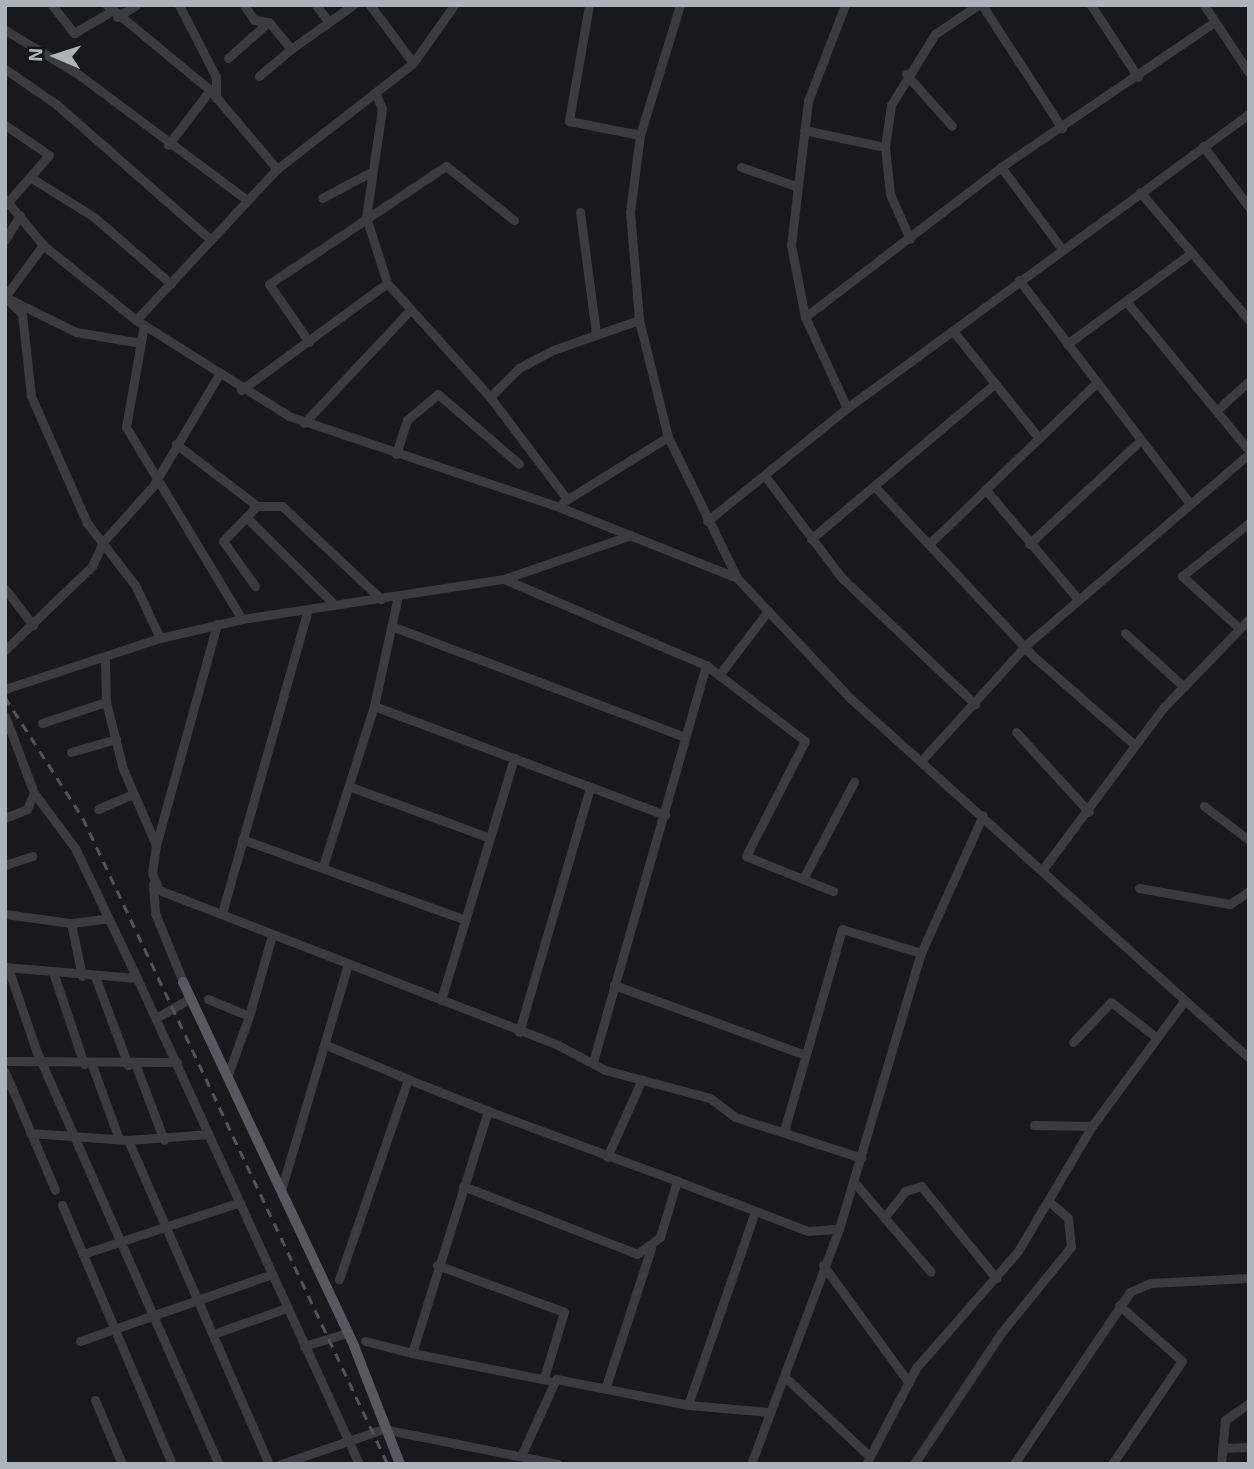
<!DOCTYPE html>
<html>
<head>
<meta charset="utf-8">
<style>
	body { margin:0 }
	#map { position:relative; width:1254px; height:1469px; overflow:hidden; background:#18191a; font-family:"Exo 2",sans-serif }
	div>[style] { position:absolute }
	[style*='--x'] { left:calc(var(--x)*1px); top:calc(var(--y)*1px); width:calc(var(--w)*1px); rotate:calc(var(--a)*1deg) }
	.minor>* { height:9px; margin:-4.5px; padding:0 4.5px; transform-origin:4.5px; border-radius:4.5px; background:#3a3c3f }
	.major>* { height:10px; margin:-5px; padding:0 5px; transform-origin:5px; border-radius:5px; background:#56595e }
	.rail>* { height:2.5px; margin-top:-1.25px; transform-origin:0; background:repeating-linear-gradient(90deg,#515458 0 9px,transparent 0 16px) }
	span { translate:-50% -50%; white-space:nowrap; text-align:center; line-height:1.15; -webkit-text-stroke:5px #131415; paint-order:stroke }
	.frame { position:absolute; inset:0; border:7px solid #acb3b9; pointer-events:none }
	.north { position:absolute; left:21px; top:21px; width:70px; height:70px; -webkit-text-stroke:5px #131415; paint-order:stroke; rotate:273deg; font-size:19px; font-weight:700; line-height:28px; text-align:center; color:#acb3b9 }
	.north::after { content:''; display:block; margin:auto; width:24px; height:32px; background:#acb3b9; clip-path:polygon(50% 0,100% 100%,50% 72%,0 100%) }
</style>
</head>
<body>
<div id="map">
	<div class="minor">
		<div style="--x:52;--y:5;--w:36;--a:52"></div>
		<div style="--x:74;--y:33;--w:44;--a:-30.1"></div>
		<div style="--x:107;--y:5;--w:134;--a:39.5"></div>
		<div style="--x:210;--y:90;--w:104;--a:49.7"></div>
		<div style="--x:179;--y:5;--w:81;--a:62.8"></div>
		<div style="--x:216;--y:77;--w:21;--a:90"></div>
		<div style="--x:244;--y:5;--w:18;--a:56"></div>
		<div style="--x:254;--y:20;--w:15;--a:8"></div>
		<div style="--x:269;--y:22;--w:35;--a:51"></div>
		<div style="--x:291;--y:49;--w:76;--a:-35.4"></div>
		<div style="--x:316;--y:5;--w:20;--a:53"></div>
		<div style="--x:370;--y:5;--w:72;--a:53.4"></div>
		<div style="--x:589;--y:5;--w:118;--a:99.8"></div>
		<div style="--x:569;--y:121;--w:72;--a:11.2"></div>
		<div style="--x:680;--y:5;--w:136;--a:107.1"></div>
		<div style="--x:640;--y:135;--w:78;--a:97.4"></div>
		<div style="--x:630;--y:212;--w:108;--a:85.2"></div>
		<div style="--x:639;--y:320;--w:121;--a:76.1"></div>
		<div style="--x:668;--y:437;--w:157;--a:63.9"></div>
		<div style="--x:737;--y:578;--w:165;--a:46.7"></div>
		<div style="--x:850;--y:698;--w:537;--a:42.06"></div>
		<div style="--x:845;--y:5;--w:103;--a:111.1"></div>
		<div style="--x:808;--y:101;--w:145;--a:96.7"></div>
		<div style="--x:791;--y:245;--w:73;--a:79"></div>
		<div style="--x:805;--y:317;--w:100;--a:65.2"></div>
		<div style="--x:982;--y:5;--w:147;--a:57"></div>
		<div style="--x:1091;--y:5;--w:86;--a:56.9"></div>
		<div style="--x:1204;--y:5;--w:82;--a:56.5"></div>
		<div style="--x:117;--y:17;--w:22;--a:-32"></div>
		<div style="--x:5;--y:30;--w:85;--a:31.1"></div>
		<div style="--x:78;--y:74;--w:211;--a:36.7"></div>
		<div style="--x:228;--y:58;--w:48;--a:-41.6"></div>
		<div style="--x:5;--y:69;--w:62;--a:34.5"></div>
		<div style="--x:56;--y:104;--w:206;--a:41.3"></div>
		<div style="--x:906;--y:74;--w:69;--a:48.5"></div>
		<div style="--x:259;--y:76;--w:42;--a:-40.2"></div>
		<div style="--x:377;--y:97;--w:13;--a:67"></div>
		<div style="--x:382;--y:109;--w:109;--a:98.4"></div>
		<div style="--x:366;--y:217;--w:69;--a:72.3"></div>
		<div style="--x:387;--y:283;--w:154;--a:47.9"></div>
		<div style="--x:490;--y:397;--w:126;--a:53"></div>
		<div style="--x:5;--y:125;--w:53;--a:34.3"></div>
		<div style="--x:49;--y:155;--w:62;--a:131.1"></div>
		<div style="--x:804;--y:130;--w:83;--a:11.9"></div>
		<div style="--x:168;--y:145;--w:69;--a:-52.6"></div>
		<div style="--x:1203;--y:146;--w:76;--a:53"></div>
		<div style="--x:741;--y:167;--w:58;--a:19.1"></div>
		<div style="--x:1001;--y:167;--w:102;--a:53.4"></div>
		<div style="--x:33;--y:179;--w:72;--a:31.9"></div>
		<div style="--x:94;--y:217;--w:102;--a:41"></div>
		<div style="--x:1140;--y:192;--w:168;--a:49.6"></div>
		<div style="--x:322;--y:198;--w:55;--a:-28"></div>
		<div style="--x:5;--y:199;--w:60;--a:50.4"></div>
		<div style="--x:43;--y:245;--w:119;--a:38.9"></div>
		<div style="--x:136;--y:320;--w:181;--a:32.1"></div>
		<div style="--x:289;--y:416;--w:285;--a:18.6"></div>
		<div style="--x:559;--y:507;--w:192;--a:21.7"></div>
		<div style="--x:580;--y:212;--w:123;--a:82.5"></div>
		<div style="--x:910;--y:239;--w:49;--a:-114"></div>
		<div style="--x:890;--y:194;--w:47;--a:-96.1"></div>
		<div style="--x:885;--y:147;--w:42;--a:-81.9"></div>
		<div style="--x:891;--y:105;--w:84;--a:-58.2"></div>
		<div style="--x:935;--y:34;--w:52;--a:-34"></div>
		<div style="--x:5;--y:240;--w:29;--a:-59"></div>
		<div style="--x:43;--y:245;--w:64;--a:126.2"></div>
		<div style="--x:5;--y:297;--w:24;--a:45"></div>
		<div style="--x:22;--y:314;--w:82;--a:83.7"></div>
		<div style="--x:31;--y:396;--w:139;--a:66.2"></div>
		<div style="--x:87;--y:523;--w:78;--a:52.3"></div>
		<div style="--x:135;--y:585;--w:59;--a:64.7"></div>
		<div style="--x:1019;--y:280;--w:280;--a:52.6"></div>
		<div style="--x:11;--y:300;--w:72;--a:26.2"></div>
		<div style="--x:76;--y:332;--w:66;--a:9.6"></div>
		<div style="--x:1126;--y:301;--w:194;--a:50.6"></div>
		<div style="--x:805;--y:317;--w:247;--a:-37.4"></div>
		<div style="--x:1001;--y:167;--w:258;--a:-34.2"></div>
		<div style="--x:136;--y:320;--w:207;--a:-47"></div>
		<div style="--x:277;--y:169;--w:172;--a:-37.9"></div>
		<div style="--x:413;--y:63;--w:71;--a:-54.7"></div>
		<div style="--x:144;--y:325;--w:104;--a:100"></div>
		<div style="--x:126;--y:427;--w:224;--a:58.9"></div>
		<div style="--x:953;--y:331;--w:136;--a:51.3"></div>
		<div style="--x:309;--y:342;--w:70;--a:-124.6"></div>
		<div style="--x:269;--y:284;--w:213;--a:-33.7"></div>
		<div style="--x:446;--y:166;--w:87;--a:38.5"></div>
		<div style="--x:1067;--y:344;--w:152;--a:-36.2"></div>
		<div style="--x:241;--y:390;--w:181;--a:-36.2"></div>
		<div style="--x:490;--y:397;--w:41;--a:-45"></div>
		<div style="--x:519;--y:368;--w:38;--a:-28"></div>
		<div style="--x:553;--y:350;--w:91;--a:-19.2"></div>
		<div style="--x:1217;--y:410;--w:43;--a:-42.2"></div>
		<div style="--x:304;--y:423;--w:156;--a:-46.8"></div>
		<div style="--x:176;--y:444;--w:102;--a:37.4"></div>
		<div style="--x:257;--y:506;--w:25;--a:0"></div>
		<div style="--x:282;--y:506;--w:136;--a:43.2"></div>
		<div style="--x:396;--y:454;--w:36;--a:-72"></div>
		<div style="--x:407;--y:420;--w:40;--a:-40"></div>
		<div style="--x:438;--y:394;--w:107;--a:40.8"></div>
		<div style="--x:765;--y:476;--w:126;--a:53"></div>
		<div style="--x:841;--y:577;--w:185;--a:43.5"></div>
		<div style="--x:874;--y:486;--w:234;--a:46.9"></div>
		<div style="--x:1034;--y:657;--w:134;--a:41.1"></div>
		<div style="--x:985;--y:489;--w:144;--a:49.8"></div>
		<div style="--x:563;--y:502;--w:123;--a:-31.8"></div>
		<div style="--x:246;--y:517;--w:125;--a:44.7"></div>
		<div style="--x:707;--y:521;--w:180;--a:-38.9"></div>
		<div style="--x:847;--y:408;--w:498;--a:-36.2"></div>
		<div style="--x:811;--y:539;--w:238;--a:-40.2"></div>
		<div style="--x:929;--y:544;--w:231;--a:-43.9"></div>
		<div style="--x:1029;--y:544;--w:151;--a:-42.9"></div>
		<div style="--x:504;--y:579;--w:220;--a:23.1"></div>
		<div style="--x:706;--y:665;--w:413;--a:105.9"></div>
		<div style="--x:255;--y:586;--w:55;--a:-125.4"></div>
		<div style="--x:223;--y:541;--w:49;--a:-45.8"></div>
		<div style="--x:5;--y:589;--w:46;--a:52.1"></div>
		<div style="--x:217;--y:624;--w:229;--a:105.4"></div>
		<div style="--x:156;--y:845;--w:28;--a:98"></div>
		<div style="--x:152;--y:873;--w:18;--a:68"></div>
		<div style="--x:159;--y:890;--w:428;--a:21.2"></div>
		<div style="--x:558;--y:1045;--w:53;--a:28"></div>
		<div style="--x:605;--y:1070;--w:109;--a:14.9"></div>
		<div style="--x:710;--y:1098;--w:31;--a:37"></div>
		<div style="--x:735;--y:1117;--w:133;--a:17.9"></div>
		<div style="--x:394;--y:627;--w:311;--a:20.7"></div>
		<div style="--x:1239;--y:628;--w:77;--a:-137.6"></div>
		<div style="--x:1182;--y:576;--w:85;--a:-38.3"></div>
		<div style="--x:1125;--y:633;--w:80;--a:42.5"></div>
		<div style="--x:5;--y:650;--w:121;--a:-44"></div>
		<div style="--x:92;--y:566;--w:26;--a:-65"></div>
		<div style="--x:103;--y:542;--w:75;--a:-48.2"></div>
		<div style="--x:153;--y:486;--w:128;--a:-59.4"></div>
		<div style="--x:105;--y:660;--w:42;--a:88.6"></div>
		<div style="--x:106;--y:702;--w:69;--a:75.8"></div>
		<div style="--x:123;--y:769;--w:83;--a:66.5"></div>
		<div style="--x:706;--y:665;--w:16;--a:38"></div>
		<div style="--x:719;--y:675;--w:81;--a:-52.6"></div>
		<div style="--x:719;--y:675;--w:108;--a:37.5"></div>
		<div style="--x:805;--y:741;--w:129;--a:117.2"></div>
		<div style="--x:746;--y:856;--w:94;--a:21.9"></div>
		<div style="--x:5;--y:689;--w:163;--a:-18.2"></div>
		<div style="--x:160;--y:638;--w:84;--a:-13"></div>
		<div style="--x:242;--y:619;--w:265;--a:-8.7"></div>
		<div style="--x:504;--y:579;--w:134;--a:-19.1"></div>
		<div style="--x:374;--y:706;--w:311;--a:20.5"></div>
		<div style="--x:5;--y:716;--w:82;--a:69.4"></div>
		<div style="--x:34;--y:793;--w:17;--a:114"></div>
		<div style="--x:27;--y:809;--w:24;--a:158"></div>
		<div style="--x:42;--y:723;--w:67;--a:-18.2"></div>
		<div style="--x:1016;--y:732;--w:108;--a:47.6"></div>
		<div style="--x:71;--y:752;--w:47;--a:-16.1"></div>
		<div style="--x:921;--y:761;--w:156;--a:-47.8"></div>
		<div style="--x:1026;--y:645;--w:294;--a:-40.6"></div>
		<div style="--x:351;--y:787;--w:146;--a:20.1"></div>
		<div style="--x:34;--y:793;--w:69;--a:53.3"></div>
		<div style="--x:75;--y:848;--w:144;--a:64.5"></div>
		<div style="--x:1204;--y:806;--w:56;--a:37.1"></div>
		<div style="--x:98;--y:809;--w:36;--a:-23"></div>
		<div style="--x:242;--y:839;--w:238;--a:19.9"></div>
		<div style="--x:5;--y:865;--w:29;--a:-18"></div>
		<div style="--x:323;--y:866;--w:168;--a:-72.3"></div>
		<div style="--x:374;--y:706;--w:113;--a:-77.7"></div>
		<div style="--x:1043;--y:869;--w:201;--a:-53.3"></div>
		<div style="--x:1163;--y:708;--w:124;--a:-46"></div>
		<div style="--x:803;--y:879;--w:110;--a:-62.3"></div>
		<div style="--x:153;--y:884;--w:29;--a:86"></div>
		<div style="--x:155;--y:913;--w:74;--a:67.9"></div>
		<div style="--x:1139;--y:888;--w:92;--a:10"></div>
		<div style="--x:1230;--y:904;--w:23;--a:-34"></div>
		<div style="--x:222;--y:913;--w:316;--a:-74.2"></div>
		<div style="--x:5;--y:914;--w:67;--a:7.8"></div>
		<div style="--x:71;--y:923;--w:38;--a:-7"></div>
		<div style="--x:71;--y:923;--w:54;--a:78.3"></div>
		<div style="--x:5;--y:967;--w:132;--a:4.8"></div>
		<div style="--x:137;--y:978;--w:534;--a:65.45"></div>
		<div style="--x:8;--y:968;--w:87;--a:71.1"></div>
		<div style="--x:36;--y:1050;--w:453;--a:66.2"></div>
		<div style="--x:54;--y:975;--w:94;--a:71.4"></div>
		<div style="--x:95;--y:976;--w:95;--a:69.7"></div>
		<div style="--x:614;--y:985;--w:203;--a:20.1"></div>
		<div style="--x:208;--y:999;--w:44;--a:22.5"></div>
		<div style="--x:249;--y:1016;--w:65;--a:109.8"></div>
		<div style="--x:441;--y:1000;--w:253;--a:-73.2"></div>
		<div style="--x:249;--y:1016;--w:84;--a:-74.1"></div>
		<div style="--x:156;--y:1018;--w:39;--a:-30"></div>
		<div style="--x:519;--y:1032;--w:254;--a:-73.8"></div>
		<div style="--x:1073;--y:1042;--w:55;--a:-46.5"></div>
		<div style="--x:1111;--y:1002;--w:58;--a:38"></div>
		<div style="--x:326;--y:1045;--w:89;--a:22.5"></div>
		<div style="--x:408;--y:1079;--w:212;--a:109"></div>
		<div style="--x:5;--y:1061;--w:172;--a:0.3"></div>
		<div style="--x:92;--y:1065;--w:79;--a:70"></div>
		<div style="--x:136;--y:1066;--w:79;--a:69.3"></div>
		<div style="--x:5;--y:1072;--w:128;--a:67"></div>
		<div style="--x:488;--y:1111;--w:202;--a:20.3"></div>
		<div style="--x:1034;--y:1125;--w:58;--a:1"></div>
		<div style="--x:784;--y:1131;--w:210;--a:-74"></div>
		<div style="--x:842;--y:929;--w:83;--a:16.9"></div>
		<div style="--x:30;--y:1133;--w:98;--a:4.1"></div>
		<div style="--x:128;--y:1140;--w:81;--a:-4.2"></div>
		<div style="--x:128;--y:1140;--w:353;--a:66.5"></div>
		<div style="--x:607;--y:1157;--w:85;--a:-65.8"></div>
		<div style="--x:854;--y:1182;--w:118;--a:49.5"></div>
		<div style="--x:463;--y:1186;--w:187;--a:21.3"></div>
		<div style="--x:637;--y:1254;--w:29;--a:-36"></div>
		<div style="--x:660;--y:1237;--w:59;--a:-73.1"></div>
		<div style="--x:677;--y:1181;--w:140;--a:20.9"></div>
		<div style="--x:808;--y:1231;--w:31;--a:-4"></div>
		<div style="--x:282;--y:1187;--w:233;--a:-73.5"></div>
		<div style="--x:62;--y:1205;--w:281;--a:67"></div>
		<div style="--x:884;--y:1218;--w:34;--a:-52"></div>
		<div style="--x:905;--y:1191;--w:17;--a:-17"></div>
		<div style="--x:921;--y:1186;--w:119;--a:50.8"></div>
		<div style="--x:83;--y:1254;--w:165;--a:-18.3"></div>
		<div style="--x:437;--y:1265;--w:135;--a:20.3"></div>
		<div style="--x:564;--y:1312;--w:69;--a:106.9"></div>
		<div style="--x:823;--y:1265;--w:146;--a:53.9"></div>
		<div style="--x:213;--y:1334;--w:78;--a:-19.4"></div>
		<div style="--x:80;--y:1341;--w:203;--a:-19.2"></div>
		<div style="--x:365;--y:1341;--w:49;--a:14.3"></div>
		<div style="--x:412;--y:1353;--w:254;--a:-72.6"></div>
		<div style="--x:488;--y:1111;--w:86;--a:-158.2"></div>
		<div style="--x:304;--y:1346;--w:45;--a:-16.8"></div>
		<div style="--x:412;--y:1353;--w:138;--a:11.3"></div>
		<div style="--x:785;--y:1377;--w:115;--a:43.2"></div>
		<div style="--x:606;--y:1386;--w:145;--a:-71.9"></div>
		<div style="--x:95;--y:1400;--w:69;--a:67.1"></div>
		<div style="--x:688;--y:1405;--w:205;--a:-70.9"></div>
		<div style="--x:1222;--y:1448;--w:27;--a:-2"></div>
		<div style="--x:521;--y:1456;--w:85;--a:-65.6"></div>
		<div style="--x:556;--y:1379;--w:135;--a:11.1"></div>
		<div style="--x:688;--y:1405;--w:81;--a:4.9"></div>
		<div style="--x:281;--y:1464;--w:108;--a:-18.9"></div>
		<div style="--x:383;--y:1429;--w:178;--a:11.3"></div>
		<div style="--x:751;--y:1464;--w:251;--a:-69.5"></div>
		<div style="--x:839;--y:1229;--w:288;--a:-73.5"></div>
		<div style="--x:921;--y:953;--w:151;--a:-65.8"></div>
		<div style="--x:866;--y:1464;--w:108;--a:-62.5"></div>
		<div style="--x:916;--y:1368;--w:155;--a:-48.9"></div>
		<div style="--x:1018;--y:1251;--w:145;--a:-59.4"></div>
		<div style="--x:1092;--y:1126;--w:155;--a:-53.6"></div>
		<div style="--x:914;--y:1464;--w:157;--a:-56.4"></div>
		<div style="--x:1001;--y:1333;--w:111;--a:-50.9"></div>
		<div style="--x:1071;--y:1247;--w:29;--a:-96"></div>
		<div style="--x:1068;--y:1218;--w:23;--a:-139"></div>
		<div style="--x:1014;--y:1464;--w:207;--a:-56"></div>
		<div style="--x:1130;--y:1292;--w:22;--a:-24"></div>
		<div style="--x:1150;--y:1283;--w:99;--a:-2.9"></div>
		<div style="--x:1112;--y:1464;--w:125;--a:-55.8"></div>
		<div style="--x:1182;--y:1361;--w:84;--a:-138.4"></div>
		<div style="--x:1221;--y:1464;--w:44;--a:-84.8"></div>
		<div style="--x:1225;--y:1420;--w:29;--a:-35"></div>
	</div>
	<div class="major">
		<div style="--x:183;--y:982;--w:402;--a:64.8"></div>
		<div style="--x:354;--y:1346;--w:127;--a:68.7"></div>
	</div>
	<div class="rail">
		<div style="--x:5;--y:697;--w:144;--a:57.2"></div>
		<div style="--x:83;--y:818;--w:714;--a:64.73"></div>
	</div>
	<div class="frame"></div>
	<div class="north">N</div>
</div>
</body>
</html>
